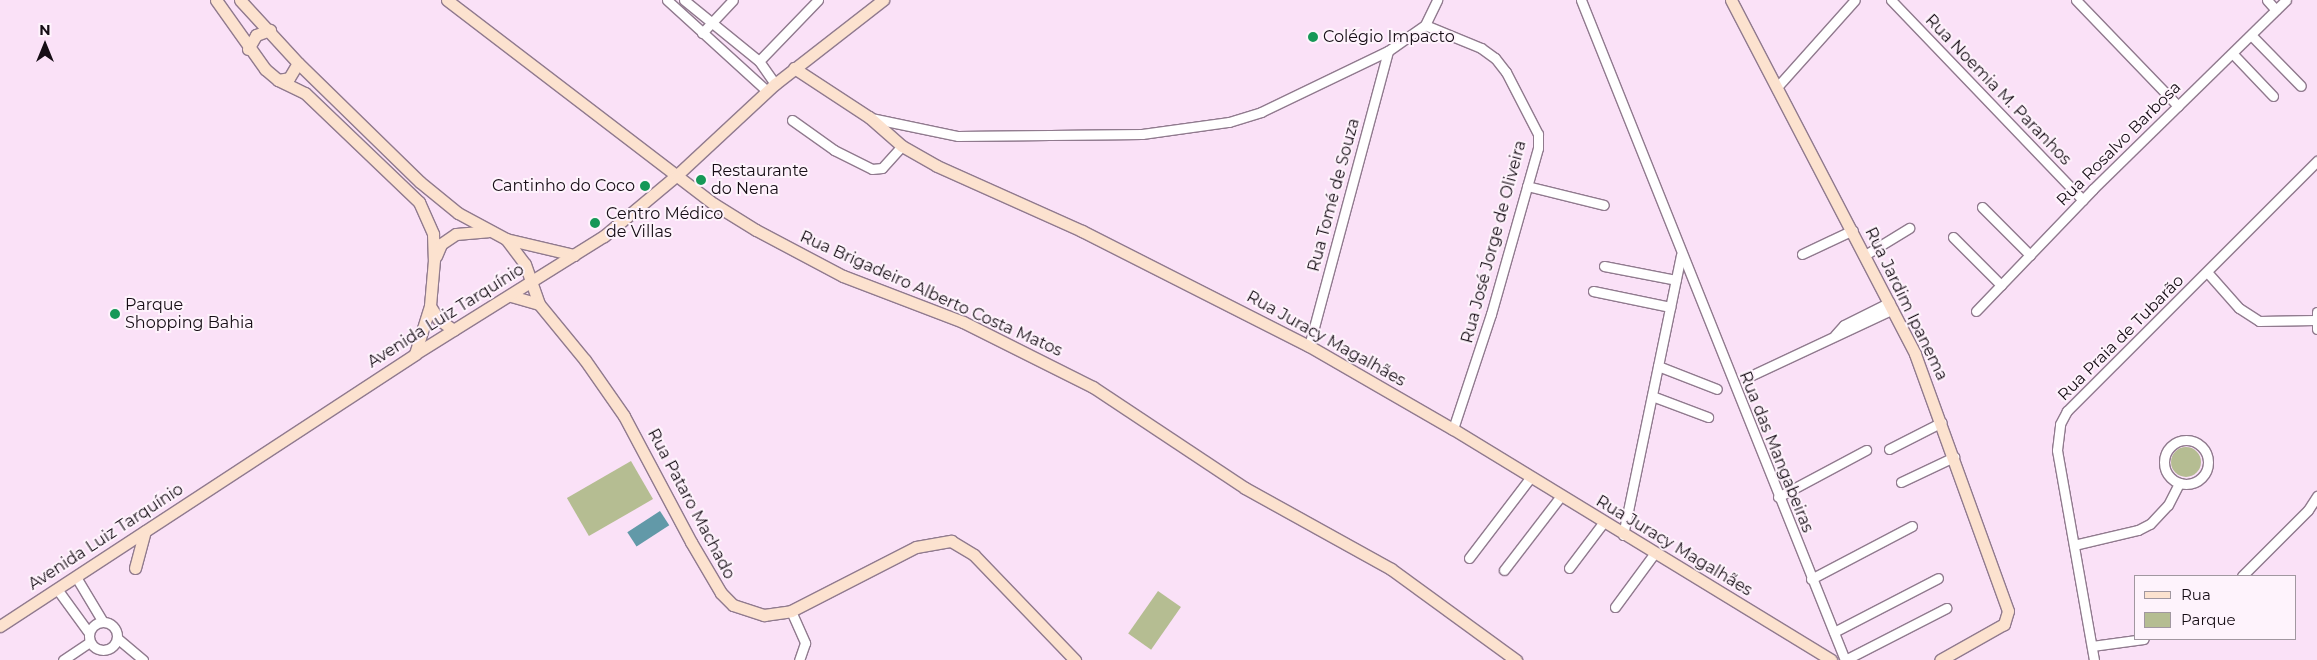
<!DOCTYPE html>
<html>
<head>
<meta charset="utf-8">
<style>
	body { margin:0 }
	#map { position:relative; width:2317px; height:660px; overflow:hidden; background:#fae1f7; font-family:Montserrat,sans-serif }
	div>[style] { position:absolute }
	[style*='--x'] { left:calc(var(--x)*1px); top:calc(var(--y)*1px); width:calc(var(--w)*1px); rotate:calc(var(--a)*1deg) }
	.green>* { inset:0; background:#b5bd92; transform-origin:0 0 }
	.round { border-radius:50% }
	.water>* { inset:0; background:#6299a8; transform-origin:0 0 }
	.roads { filter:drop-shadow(1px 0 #907a8e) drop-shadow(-1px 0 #907a8e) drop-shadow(0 1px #907a8e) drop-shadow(0 -1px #907a8e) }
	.street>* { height:9px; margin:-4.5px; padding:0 4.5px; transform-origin:4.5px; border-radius:4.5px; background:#fff }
	.street>.ring { margin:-4.5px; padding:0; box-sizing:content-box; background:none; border:9px solid #fff; border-radius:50% }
	.secondary>* { height:11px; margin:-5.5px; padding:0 5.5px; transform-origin:5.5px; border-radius:5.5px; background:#fce2cf }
	.dots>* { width:14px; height:14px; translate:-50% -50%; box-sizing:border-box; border:2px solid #fef3fc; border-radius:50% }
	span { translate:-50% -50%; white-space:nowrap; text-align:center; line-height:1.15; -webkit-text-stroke:4px #fef3fc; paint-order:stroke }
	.poi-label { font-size:16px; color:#160d15 }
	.left { translate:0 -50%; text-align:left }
	.right { translate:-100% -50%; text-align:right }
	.street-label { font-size:16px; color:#160d15 }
	.legend { position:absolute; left:2134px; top:575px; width:162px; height:65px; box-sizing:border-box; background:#fef3fc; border:1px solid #a197a0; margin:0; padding:6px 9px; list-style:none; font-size:15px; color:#160d15 }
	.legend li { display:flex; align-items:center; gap:10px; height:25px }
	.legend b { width:25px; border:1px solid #a197a0 }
	.north { position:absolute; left:20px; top:20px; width:50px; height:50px; -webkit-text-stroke:4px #fef3fc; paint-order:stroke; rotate:0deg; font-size:14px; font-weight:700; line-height:20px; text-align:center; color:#160d15 }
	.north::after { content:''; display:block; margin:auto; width:18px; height:22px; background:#160d15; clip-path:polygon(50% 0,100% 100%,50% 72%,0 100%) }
</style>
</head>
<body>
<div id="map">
	<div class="green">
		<div class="round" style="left:2171px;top:447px;width:30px;height:30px"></div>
		<div style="left:631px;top:461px;width:44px;height:74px;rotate:60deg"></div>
		<div style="left:1158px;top:591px;width:28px;height:52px;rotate:35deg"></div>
	</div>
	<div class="water">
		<div style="left:660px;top:511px;width:17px;height:39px;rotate:57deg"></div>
	</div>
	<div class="roads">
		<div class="street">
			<div style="--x:667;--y:0;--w:135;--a:42.3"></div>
			<div style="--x:684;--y:0;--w:97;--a:39.1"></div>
			<div style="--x:759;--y:61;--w:28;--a:55"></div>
			<div style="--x:1581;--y:0;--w:711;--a:68.2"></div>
			<div style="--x:1891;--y:0;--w:277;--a:46.2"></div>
			<div style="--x:2076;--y:0;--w:147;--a:46.1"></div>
			<div style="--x:2267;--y:0;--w:13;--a:48"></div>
			<div style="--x:1425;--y:25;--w:61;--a:22.3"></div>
			<div style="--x:1481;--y:48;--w:17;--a:36"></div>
			<div style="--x:1495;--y:58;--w:18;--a:52"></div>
			<div style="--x:1506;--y:72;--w:70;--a:62.7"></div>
			<div style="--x:1538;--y:134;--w:14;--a:90"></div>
			<div style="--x:1538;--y:148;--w:173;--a:105.8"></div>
			<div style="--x:1491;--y:314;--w:121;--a:108.3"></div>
			<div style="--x:702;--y:33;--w:45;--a:-46.8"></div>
			<div style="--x:2251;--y:35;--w:71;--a:45.6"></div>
			<div style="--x:2233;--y:54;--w:58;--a:46.4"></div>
			<div style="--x:759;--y:61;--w:85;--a:-46"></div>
			<div style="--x:1778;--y:86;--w:115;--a:-48.2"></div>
			<div style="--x:871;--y:118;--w:89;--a:11.7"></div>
			<div style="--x:958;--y:136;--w:184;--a:-0.6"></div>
			<div style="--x:1142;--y:134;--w:88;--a:-7.9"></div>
			<div style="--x:1229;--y:122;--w:34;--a:-17"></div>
			<div style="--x:1261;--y:112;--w:141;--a:-25.7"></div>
			<div style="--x:1388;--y:51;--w:45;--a:-35.1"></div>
			<div style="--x:1425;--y:25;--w:28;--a:-64"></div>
			<div style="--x:792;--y:120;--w:52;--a:35.5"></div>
			<div style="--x:834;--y:150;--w:42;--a:26.6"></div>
			<div style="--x:872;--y:169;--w:10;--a:-6"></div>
			<div style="--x:882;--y:168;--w:30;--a:-48"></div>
			<div style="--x:1527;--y:186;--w:79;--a:13.9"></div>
			<div style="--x:1982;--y:207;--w:68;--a:45"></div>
			<div style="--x:1953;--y:237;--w:68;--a:45"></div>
			<div style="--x:1802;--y:254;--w:56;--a:-25.2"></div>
			<div style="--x:1865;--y:255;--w:52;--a:-31.5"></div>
			<div style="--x:1604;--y:266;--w:73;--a:11"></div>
			<div style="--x:2207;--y:272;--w:48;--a:48.4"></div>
			<div style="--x:2239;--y:308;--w:24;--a:33"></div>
			<div style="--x:2259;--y:321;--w:56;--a:-1"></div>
			<div style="--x:1593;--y:291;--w:79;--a:11.7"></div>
			<div style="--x:1976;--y:311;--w:169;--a:-46.2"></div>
			<div style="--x:2093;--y:189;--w:270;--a:-44.4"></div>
			<div style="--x:2317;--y:312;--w:17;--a:90"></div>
			<div style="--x:1835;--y:335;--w:13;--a:-48"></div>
			<div style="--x:1844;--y:325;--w:51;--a:-26.6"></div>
			<div style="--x:1309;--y:346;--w:305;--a:-75"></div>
			<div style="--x:1658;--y:366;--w:63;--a:21.3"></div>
			<div style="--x:1748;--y:377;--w:160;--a:-25.1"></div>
			<div style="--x:1652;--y:396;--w:60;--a:20.6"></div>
			<div class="ring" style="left:2164px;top:440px;width:35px;height:35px"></div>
			<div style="--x:1889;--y:449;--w:59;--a:-27"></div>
			<div style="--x:1901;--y:482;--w:59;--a:-25.3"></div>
			<div style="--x:1778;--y:497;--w:100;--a:-28.1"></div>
			<div style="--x:1623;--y:535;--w:286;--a:-78.3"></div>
			<div style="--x:2074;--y:545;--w:66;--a:-13.2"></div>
			<div style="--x:2138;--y:530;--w:13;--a:-27"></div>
			<div style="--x:2150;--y:524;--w:26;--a:-47"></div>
			<div style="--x:2168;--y:505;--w:25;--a:-63"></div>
			<div style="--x:1469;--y:558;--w:101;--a:-52.7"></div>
			<div style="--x:1569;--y:568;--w:56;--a:-52.9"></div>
			<div style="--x:1504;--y:570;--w:92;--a:-52.5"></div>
			<div style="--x:2242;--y:576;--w:93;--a:-45"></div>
			<div style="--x:2308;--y:510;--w:17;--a:-57"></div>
			<div style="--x:76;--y:577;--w:52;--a:59"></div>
			<div style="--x:1811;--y:579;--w:114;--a:-27.7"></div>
			<div style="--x:57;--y:589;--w:54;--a:54"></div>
			<div style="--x:1615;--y:607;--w:66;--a:-53.7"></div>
			<div style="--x:791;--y:611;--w:35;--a:66"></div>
			<div style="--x:805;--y:643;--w:18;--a:109"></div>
			<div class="ring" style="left:89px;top:622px;width:19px;height:19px"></div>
			<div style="--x:1834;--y:632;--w:117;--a:-27.4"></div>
			<div style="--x:117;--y:638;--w:34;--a:40"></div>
			<div style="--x:2092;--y:646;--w:52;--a:-7.7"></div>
			<div style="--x:63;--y:660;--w:32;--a:-34"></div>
			<div style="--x:1845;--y:660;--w:114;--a:-27.2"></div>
			<div style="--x:2094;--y:660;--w:213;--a:-100"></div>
			<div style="--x:2057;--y:450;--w:26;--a:-83"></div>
			<div style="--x:2060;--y:424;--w:15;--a:-62"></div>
			<div style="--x:2067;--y:411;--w:354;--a:-45"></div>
		</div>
		<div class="secondary">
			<div style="--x:216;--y:0;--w:85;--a:54.6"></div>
			<div style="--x:265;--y:69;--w:17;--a:40"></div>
			<div style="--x:278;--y:80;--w:30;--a:26"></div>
			<div style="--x:305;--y:93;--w:158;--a:43.7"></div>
			<div style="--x:419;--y:202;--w:35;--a:66"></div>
			<div style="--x:433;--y:234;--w:26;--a:88"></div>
			<div style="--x:434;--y:260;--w:46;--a:95"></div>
			<div style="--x:430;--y:306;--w:50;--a:107.4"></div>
			<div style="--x:240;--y:0;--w:86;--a:47.4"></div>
			<div style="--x:298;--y:63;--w:170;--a:44.3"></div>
			<div style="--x:420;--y:182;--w:49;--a:39.2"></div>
			<div style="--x:458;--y:213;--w:55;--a:28.4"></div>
			<div style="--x:506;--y:239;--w:70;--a:13.2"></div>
			<div style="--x:447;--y:0;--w:336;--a:37.4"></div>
			<div style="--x:714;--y:204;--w:49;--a:31.8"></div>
			<div style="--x:756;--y:230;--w:98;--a:27.9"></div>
			<div style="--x:843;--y:276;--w:129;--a:21"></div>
			<div style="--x:963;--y:322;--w:145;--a:26.6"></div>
			<div style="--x:1093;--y:387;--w:182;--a:33.6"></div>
			<div style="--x:1245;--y:488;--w:167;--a:29"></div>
			<div style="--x:1391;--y:569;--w:155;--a:36.1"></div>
			<div style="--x:1731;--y:0;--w:399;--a:62.5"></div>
			<div style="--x:1915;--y:354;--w:273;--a:70.1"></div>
			<div style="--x:2008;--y:611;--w:14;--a:107"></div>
			<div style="--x:2004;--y:624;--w:73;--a:150.6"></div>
			<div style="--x:248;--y:49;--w:16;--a:-60"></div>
			<div style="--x:256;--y:35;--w:15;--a:-20"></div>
			<div style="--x:794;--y:68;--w:90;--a:33.2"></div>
			<div style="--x:869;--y:117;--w:44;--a:41.3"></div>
			<div style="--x:902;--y:146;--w:40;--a:29.7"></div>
			<div style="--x:937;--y:166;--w:159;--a:24.1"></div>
			<div style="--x:1082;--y:231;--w:254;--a:26.9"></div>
			<div style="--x:1309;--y:346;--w:166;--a:30"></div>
			<div style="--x:1453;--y:429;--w:443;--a:31.4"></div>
			<div style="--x:278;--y:80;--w:11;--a:-10"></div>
			<div style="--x:289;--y:78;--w:17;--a:-59"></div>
			<div style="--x:506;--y:239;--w:31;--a:53"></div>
			<div style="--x:525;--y:264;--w:42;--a:70.7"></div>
			<div style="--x:539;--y:304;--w:72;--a:50.6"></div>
			<div style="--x:585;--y:360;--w:68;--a:55.1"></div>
			<div style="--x:624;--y:416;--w:143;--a:62"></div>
			<div style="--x:691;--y:542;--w:59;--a:59.5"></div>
			<div style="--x:721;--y:593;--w:17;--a:45"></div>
			<div style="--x:733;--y:605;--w:33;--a:18"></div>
			<div style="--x:764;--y:615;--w:27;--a:-8"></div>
			<div style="--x:791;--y:611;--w:140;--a:-27.1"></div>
			<div style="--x:916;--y:547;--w:36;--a:-10"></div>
			<div style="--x:951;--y:541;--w:27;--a:31"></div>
			<div style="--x:974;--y:555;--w:146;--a:46.1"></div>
			<div style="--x:436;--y:256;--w:13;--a:-67"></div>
			<div style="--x:441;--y:244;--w:18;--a:-34"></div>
			<div style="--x:456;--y:234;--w:32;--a:-5"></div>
			<div style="--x:511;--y:296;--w:29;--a:16"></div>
			<div style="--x:430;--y:306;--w:15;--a:58"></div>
			<div style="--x:438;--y:319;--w:19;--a:35"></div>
			<div style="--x:135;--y:568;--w:38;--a:-75"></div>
			<div style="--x:0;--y:626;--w:496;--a:-33.2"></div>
			<div style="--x:415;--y:354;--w:223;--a:-32"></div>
			<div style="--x:604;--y:236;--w:95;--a:-39.9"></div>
			<div style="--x:677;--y:175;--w:134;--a:-42.9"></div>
			<div style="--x:775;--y:84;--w:137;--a:-37.9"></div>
		</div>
	</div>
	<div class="dots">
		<div style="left:1313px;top:37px;background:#169857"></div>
		<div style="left:701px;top:180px;background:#169857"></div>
		<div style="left:645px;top:186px;background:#169857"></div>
		<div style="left:595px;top:223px;background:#169857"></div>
		<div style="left:115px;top:314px;background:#169857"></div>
	</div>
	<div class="poi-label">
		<span class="left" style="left:1323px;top:37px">Colégio Impacto</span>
		<span class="left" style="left:711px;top:180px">Restaurante<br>do Nena</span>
		<span class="right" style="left:635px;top:186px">Cantinho do Coco</span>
		<span class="left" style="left:606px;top:223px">Centro Médico<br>de Villas</span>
		<span class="left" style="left:125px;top:314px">Parque<br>Shopping Bahia</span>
	</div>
	<div class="street-label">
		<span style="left:1998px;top:90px;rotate:46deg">Rua Noemia M. Paranhos</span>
		<span style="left:2119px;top:144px;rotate:-45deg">Rua Rosalvo Barbosa</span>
		<span style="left:1334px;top:195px;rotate:-75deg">Rua Tomé de Souza</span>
		<span style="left:1494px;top:242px;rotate:-75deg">Rua José Jorge de Oliveira</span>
		<span style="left:931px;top:294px;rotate:24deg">Rua Brigadeiro Alberto Costa Matos</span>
		<span style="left:1906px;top:304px;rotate:64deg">Rua Jardim Ipanema</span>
		<span style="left:446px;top:316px;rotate:-32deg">Avenida Luiz Tarquínio</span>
		<span style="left:2121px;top:338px;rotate:-45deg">Rua Praia de Tubarão</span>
		<span style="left:1326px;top:339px;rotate:29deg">Rua Juracy Magalhães</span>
		<span style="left:1776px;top:452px;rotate:68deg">Rua das Mangabeiras</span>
		<span style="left:691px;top:504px;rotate:62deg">Rua Pataro Machado</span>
		<span style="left:106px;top:537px;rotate:-33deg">Avenida Luiz Tarquínio</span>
		<span style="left:1674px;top:546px;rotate:31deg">Rua Juracy Magalhães</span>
	</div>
	<ul class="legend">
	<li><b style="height:6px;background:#fce2cf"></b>Rua</li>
	<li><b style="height:14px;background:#b5bd92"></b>Parque</li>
	</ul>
	<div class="north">N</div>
</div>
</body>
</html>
